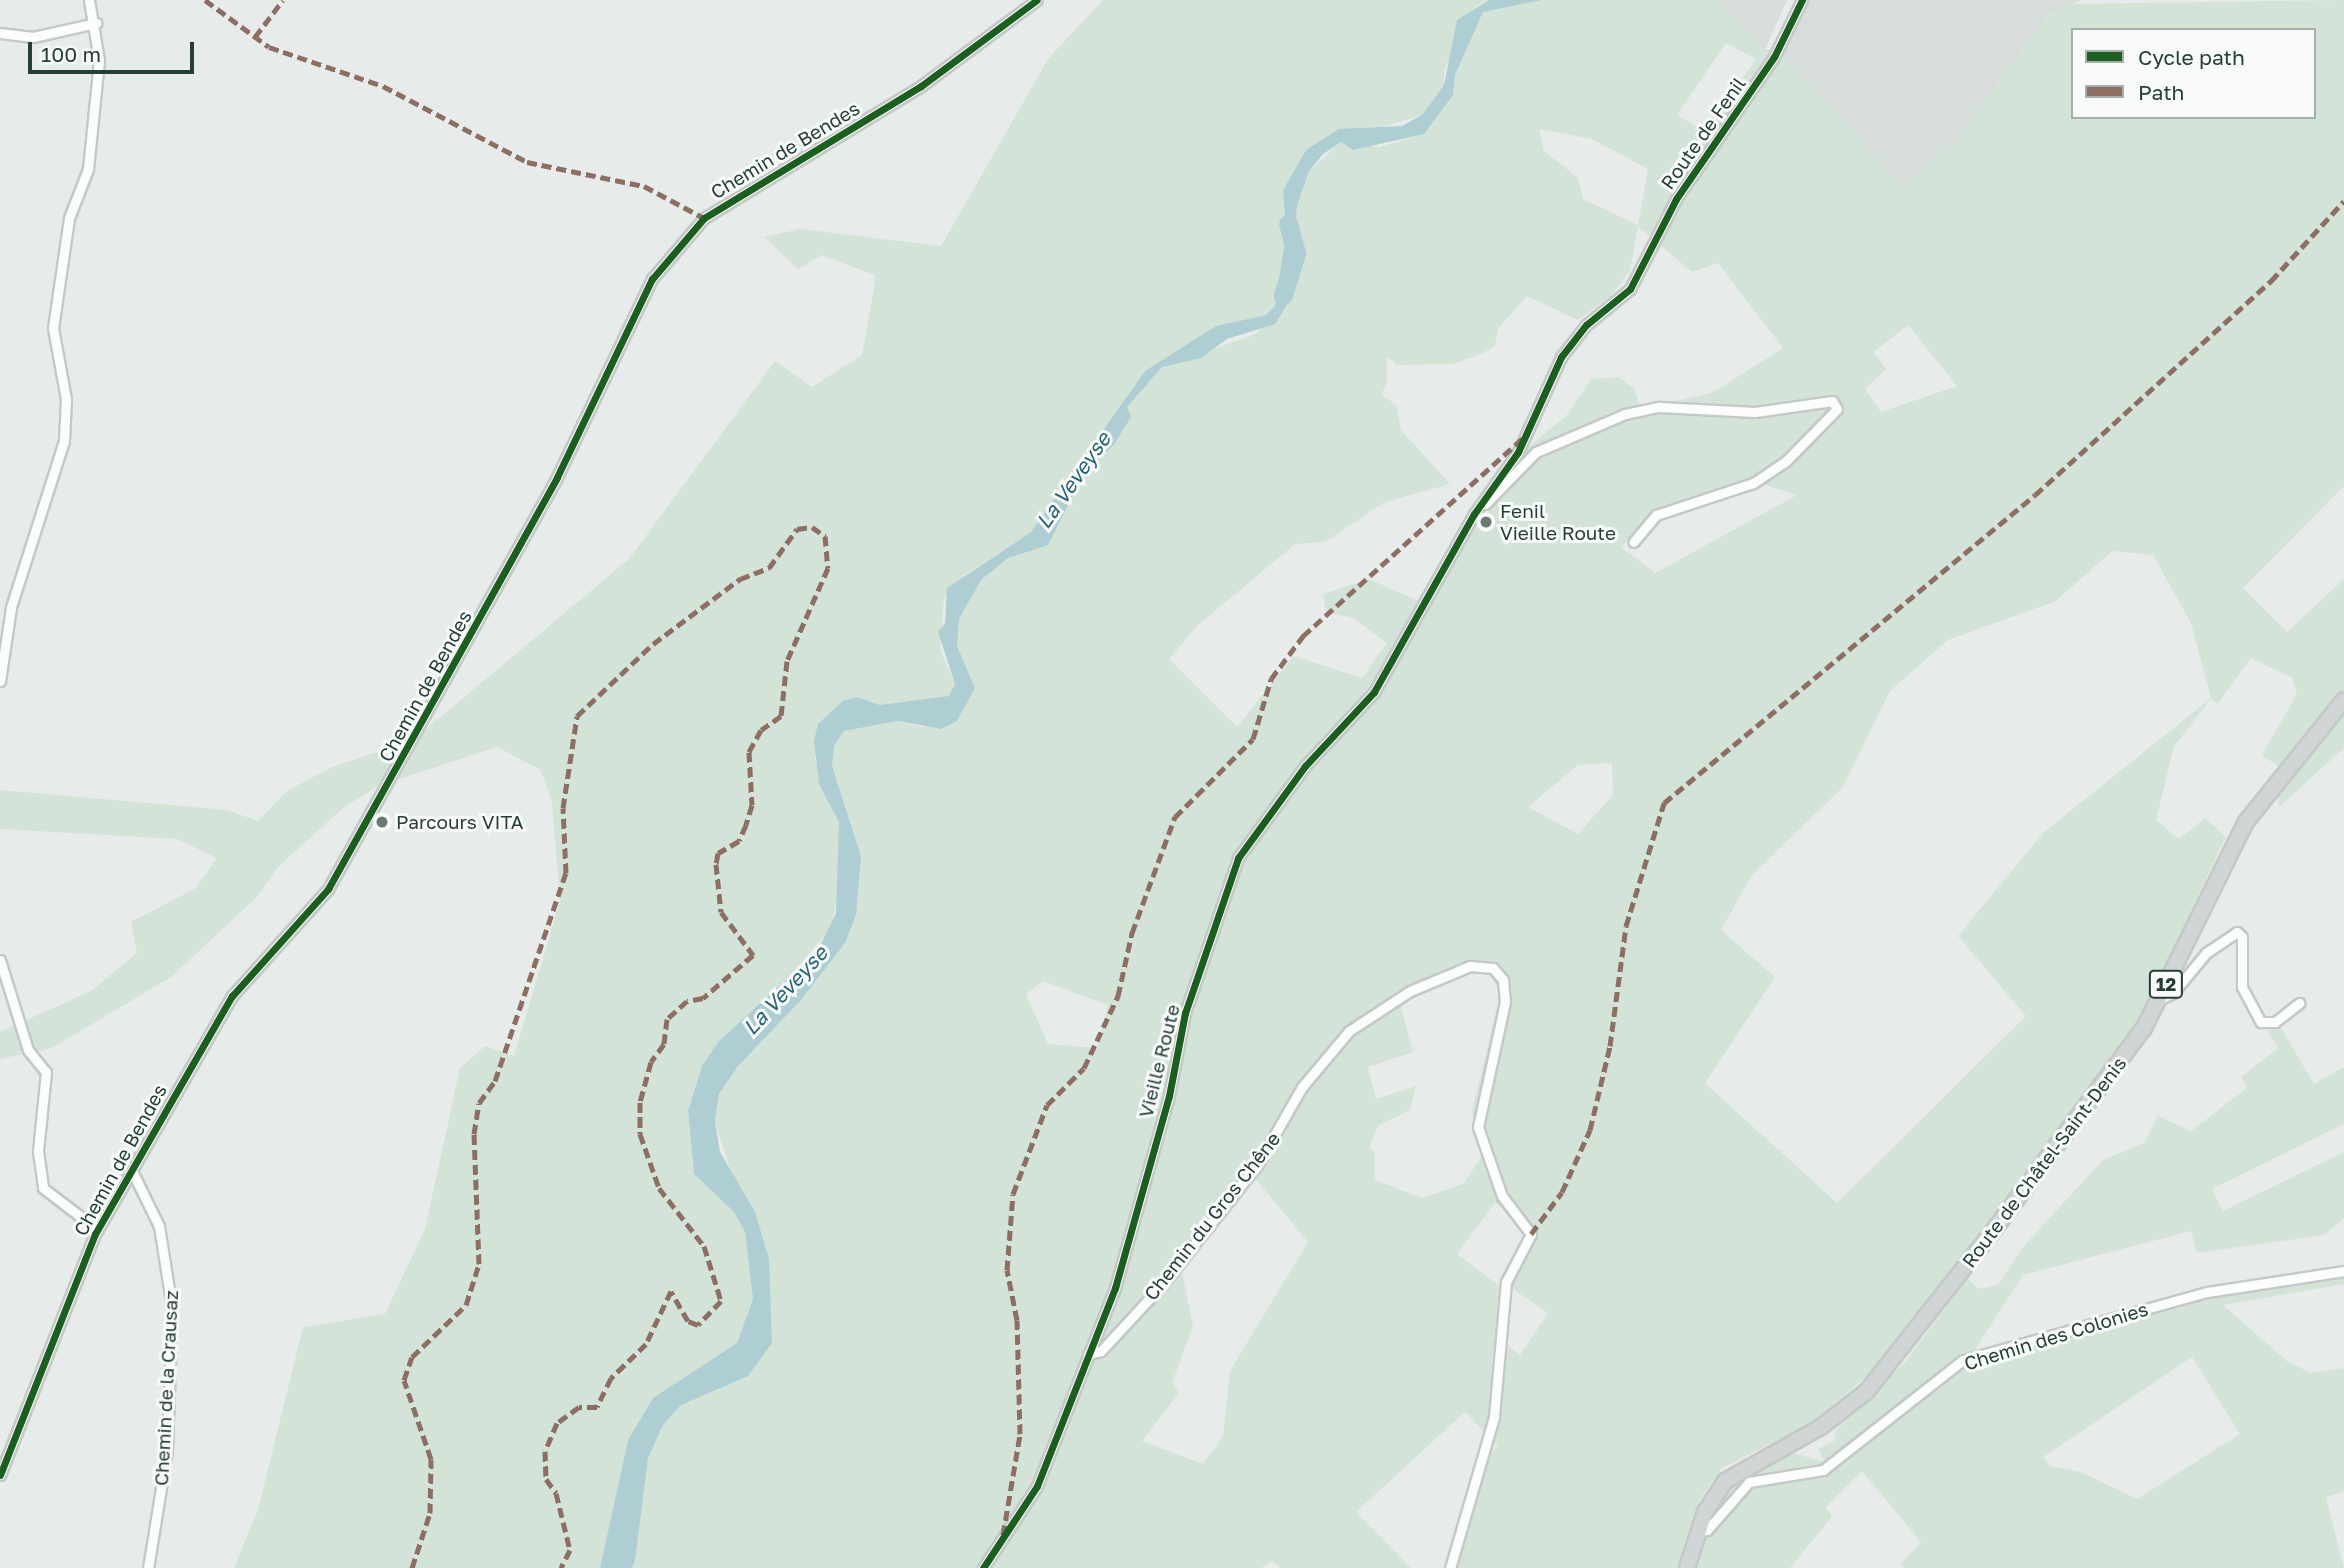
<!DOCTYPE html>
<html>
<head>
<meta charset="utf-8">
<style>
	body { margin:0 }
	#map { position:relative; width:2344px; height:1568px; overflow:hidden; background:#e7ecea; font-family:"Golos Text",sans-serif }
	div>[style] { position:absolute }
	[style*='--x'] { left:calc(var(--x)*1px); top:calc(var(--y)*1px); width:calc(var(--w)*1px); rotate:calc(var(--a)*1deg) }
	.built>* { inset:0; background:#d6ddda }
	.green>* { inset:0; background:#d3e3d8 }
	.water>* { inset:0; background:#aeced4 }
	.river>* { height:19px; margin:-9.5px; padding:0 9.5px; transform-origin:9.5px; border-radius:9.5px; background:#aeced4 }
	.roads { filter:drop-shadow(2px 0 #c4c9c7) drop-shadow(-2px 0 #c4c9c7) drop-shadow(0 2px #c4c9c7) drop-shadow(0 -2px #c4c9c7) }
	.minor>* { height:9px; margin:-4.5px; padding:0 4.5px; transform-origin:4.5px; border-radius:4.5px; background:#fbfcfc }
	.primary>* { height:14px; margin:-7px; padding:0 7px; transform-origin:7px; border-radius:7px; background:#d0d6d5 }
	.quiet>* { height:5px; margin-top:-2.5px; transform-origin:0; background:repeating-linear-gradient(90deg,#8d6e63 0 10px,transparent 0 15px) }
	.cycleway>* { height:7px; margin:-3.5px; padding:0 3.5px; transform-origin:3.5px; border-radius:3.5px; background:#1b5e20 }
	.dots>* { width:19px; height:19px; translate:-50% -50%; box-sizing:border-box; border:4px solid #f7faf8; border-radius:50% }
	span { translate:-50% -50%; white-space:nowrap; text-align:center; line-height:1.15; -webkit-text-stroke:6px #f7faf8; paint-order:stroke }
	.shield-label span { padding:2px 5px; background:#f7faf8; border:2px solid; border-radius:5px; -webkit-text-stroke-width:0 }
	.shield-label { font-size:18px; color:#273e38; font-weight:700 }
	.street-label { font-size:19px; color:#273e38 }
	.poi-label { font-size:19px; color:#273e38 }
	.left { translate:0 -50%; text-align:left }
	.water-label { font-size:21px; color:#286473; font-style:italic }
	.legend { position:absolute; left:2071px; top:28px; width:245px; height:91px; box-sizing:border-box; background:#f7faf8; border:2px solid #a4afab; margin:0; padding:9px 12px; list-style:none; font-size:21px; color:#273e38 }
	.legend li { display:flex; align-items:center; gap:14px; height:35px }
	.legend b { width:35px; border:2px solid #a4afab }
	.scale { position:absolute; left:28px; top:42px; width:166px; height:32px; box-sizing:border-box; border:4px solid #273e38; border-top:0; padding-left:9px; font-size:21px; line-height:24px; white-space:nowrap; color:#273e38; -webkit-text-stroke:5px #f7faf8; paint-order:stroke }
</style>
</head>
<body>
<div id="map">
	<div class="built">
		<div style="clip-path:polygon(1714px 0,1787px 0,1765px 49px)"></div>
		<div style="clip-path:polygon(1801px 0,2081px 0,2048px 15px,1955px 142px,1903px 188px,1781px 52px)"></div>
	</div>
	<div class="green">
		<div style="clip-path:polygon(1103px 0,1489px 0,1476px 6px,1444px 70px,1444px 85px,1422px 115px,1306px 150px,1283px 190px,1286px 234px,1276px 306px,1266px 315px,1216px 326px,1145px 371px,1031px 532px,965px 575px,944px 599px,940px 650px,955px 684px,949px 697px,880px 705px,857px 697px,815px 759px,839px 822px,840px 889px,830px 929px,776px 993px,718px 1042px,702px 1066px,688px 1111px,694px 1174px,734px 1212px,745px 1232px,753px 1299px,737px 1343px,653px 1398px,628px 1440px,600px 1568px,234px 1568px,258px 1510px,303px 1327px,385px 1314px,425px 1229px,460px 1068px,485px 1046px,514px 1056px,560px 901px,552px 803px,541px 770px,497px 747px,378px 786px,343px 808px,278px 867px,258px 896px,171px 977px,52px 1048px,0 1059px,0 1032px,91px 991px,137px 953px,131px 922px,196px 888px,217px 858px,177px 839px,0 829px,0 790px,227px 810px,258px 821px,287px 791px,332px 767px,413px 740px,629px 559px,775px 361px,812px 387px,862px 355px,876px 276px,822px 255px,798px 269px,764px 237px,800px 229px,941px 246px,1048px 59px)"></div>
		<div style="clip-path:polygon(evenodd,1542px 0,1714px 0,1765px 49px,1781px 52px,1903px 188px,1955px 142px,2048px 15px,2069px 4px,2344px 0,2344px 486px,2243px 588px,2287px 632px,2344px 579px,2344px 748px,2279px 807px,2278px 766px,2262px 755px,2297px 694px,2292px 678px,2251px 658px,2218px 703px,2211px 699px,2174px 746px,2156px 820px,2179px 839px,2205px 818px,2226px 837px,2136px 1026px,1876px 1368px,1812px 1423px,1722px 1468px,1700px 1499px,1680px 1568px,1448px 1568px,1476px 1468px,1498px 1446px,1465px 1412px,1356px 1512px,1411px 1568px,1281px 1568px,1272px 1561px,1261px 1568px,632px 1568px,648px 1458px,663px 1425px,681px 1405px,772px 1343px,755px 1212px,734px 1183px,715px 1121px,719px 1094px,738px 1066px,845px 943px,861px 856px,832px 766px,834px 746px,844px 731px,898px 721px,921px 727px,957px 721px,975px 688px,957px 646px,959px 619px,981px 580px,1008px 558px,1048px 544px,1086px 470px,1114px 445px,1130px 417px,1126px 407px,1162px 367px,1256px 334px,1291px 298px,1297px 206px,1309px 171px,1341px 142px,1380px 147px,1413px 137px,1453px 95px,1455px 75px,1483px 12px,1542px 0,2073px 30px,2314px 30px,2314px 117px,2073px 117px,2073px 30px,1542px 0,1726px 43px,1756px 59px,1706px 132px,1677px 115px,1726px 43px,1542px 0,1539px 129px,1592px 139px,1648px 169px,1638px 225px,1583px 199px,1578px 178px,1544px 151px,1539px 129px,1542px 0,1638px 226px,1692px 272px,1718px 263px,1783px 348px,1712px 393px,1640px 409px,1635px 390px,1619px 377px,1591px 379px,1567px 415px,1525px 450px,1512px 481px,1419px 601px,1369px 579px,1323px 594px,1326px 612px,1353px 618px,1387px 643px,1362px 678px,1294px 656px,1237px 727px,1169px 659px,1197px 626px,1295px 544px,1325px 542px,1383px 503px,1450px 484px,1401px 430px,1396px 405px,1381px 394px,1387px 384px,1387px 356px,1397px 365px,1452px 364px,1483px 353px,1495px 346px,1498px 329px,1527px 296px,1578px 320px,1611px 296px,1630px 270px,1638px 226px,1542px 0,1908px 325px,1957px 386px,1881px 412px,1865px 389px,1886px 369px,1874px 352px,1908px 325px,1542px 0,1760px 483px,1797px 495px,1655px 573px,1621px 547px,1656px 515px,1760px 483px,1542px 0,2112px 551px,2153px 555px,2191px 623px,2211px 698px,2044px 832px,1958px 936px,2026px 1016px,1837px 1203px,1705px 1083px,1775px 977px,1721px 930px,1752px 875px,1843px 787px,1890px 691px,1948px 640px,2056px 601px,2112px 551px,1542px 0,1612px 763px,1613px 795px,1578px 834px,1528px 807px,1578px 765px,1612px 763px,1542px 0,1481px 968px,1491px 973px,1500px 995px,1472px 1112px,1483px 1155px,1463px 1184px,1422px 1198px,1375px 1180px,1375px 1153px,1369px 1148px,1378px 1126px,1410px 1110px,1416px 1086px,1376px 1099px,1368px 1067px,1413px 1052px,1399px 1000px,1481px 968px,1542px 0,1043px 981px,1108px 1005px,1097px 1048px,1048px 1044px,1026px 994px,1043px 981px,1542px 0,1253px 1176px,1308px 1242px,1230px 1371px,1223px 1436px,1203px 1464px,1142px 1441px,1179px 1393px,1172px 1383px,1193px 1326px,1178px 1253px,1233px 1183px,1253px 1176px,1542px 0,1495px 1203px,1536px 1233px,1498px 1285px,1457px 1254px,1495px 1203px,1542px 0,1510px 1287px,1548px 1313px,1520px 1355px,1502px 1341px,1510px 1287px)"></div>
		<div style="clip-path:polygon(evenodd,2278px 1023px,2314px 1084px,2344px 1067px,2344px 1124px,2212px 1189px,2223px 1211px,2344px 1152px,2344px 1218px,2324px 1235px,2197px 1253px,2191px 1231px,2023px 1275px,1974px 1351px,2212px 1285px,2344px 1266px,2344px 1284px,2223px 1305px,2288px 1362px,2311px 1373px,2344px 1368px,2344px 1492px,2326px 1497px,2344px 1568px,1905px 1568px,1900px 1565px,1921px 1542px,1862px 1471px,1826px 1507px,1832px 1517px,1790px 1568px,1697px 1568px,1715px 1505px,1738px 1480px,1789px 1452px,1825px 1462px,1818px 1449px,1834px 1441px,1836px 1430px,1906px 1361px,1967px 1278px,1979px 1289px,1998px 1285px,2022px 1248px,2103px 1160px,2144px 1143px,2158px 1116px,2191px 1131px,2247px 1088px,2241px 1077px,2278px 1048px,2267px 1031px,2278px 1023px,2192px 1357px,2240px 1434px,2137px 1499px,2081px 1472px,2050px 1466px,2043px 1457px,2192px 1357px)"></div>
	</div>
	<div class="water">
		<div style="clip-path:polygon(1489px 0,1542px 0,1483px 12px,1455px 75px,1453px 95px,1424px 134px,1353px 150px,1341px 142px,1323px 154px,1309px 171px,1297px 206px,1291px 298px,1275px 324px,1227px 339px,1201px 358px,1162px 367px,1127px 407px,1131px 417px,1114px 445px,1086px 470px,1048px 545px,1008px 558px,981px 580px,959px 619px,957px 646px,975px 688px,957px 721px,941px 729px,898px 721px,844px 731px,834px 746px,832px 766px,861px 856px,856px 915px,845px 943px,801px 1000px,738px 1066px,719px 1094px,715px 1121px,720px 1152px,755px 1212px,769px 1259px,772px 1343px,748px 1376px,681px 1405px,663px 1425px,648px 1458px,635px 1560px,632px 1568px,600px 1568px,628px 1440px,653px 1398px,737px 1343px,753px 1299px,745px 1232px,734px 1212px,694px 1174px,688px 1111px,702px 1066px,718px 1042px,818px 950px,836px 913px,839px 822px,819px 784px,814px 741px,818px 724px,843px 701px,857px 697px,880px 705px,949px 696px,955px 684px,938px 632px,945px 623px,947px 588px,1031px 532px,1145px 371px,1216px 326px,1266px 315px,1275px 306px,1286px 234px,1283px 190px,1306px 150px,1339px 129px,1402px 126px,1422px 115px,1444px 85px,1457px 20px)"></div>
	</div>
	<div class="river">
		<div style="--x:1283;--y:295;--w:44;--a:-72.8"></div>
		<div style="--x:1296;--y:253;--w:30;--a:-105"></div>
	</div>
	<div class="roads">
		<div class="minor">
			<div style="--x:0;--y:33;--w:33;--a:7"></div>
			<div style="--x:33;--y:37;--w:65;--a:-12.5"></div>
			<div style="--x:1485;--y:504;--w:73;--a:-45.6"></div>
			<div style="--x:1536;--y:452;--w:97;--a:-23.1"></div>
			<div style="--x:1625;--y:414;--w:35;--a:-12"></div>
			<div style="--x:1659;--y:407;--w:96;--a:3"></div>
			<div style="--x:1755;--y:412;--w:78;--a:-8.1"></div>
			<div style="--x:1832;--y:401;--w:9;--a:58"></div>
			<div style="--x:1837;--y:409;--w:73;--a:134.4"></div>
			<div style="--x:1786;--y:461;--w:40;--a:146"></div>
			<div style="--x:1753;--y:483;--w:102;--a:161.7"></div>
			<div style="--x:1656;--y:515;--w:35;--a:130"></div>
			<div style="--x:0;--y:681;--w:75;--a:-81.5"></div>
			<div style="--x:11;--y:607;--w:174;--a:-72.3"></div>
			<div style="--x:64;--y:441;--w:42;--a:-87.3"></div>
			<div style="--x:66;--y:399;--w:72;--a:-100.4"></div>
			<div style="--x:53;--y:328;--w:111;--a:-81.7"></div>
			<div style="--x:69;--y:218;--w:53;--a:-68.8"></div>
			<div style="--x:88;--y:169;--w:110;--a:-84.2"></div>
			<div style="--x:99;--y:60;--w:61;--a:-99.5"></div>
			<div style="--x:0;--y:960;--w:94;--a:72.7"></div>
			<div style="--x:28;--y:1050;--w:28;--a:51"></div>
			<div style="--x:46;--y:1072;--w:79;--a:95.8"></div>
			<div style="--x:38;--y:1151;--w:37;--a:82"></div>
			<div style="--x:43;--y:1188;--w:69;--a:37.4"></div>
			<div style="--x:2160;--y:999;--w:14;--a:-25"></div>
			<div style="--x:2173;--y:993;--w:52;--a:-50.5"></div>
			<div style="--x:2206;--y:953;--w:37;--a:-34"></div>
			<div style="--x:2237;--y:932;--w:7;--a:45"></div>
			<div style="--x:2242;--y:937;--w:50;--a:90"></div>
			<div style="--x:2242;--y:987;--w:40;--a:62"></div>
			<div style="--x:2261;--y:1022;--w:14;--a:0"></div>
			<div style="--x:2275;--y:1022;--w:31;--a:-38"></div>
			<div style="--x:133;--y:1173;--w:59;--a:63.9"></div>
			<div style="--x:159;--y:1226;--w:83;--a:81"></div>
			<div style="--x:172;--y:1308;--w:143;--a:92"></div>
			<div style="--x:167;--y:1451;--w:119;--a:99.2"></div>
			<div style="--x:1088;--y:1354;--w:13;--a:-13"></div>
			<div style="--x:1101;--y:1351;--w:90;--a:-47.3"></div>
			<div style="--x:1162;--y:1285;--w:154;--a:-51.6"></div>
			<div style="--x:1258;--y:1164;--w:89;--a:-60.3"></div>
			<div style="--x:1302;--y:1087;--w:73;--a:-50"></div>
			<div style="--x:1349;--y:1031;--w:73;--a:-33.3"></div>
			<div style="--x:1410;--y:991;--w:65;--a:-22.6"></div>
			<div style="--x:1470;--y:966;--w:23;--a:5"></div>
			<div style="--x:1493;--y:968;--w:16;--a:50"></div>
			<div style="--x:1503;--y:980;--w:22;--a:85"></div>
			<div style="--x:1505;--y:1002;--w:128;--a:102.2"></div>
			<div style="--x:1478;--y:1127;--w:73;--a:70.8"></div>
			<div style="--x:1502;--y:1196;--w:48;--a:52.7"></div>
			<div style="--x:1531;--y:1234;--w:54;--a:117.5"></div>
			<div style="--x:1506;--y:1282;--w:136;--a:95.1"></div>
			<div style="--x:1494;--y:1417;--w:157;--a:106.2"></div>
			<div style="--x:0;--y:1475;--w:259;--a:-68.5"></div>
			<div style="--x:95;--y:1234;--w:275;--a:-60.1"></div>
			<div style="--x:232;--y:996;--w:144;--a:-48.1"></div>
			<div style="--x:328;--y:889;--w:471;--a:-60.9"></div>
			<div style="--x:557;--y:477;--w:220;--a:-64.4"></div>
			<div style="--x:652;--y:279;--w:80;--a:-49.6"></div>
			<div style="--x:704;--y:218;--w:254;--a:-31.3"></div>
			<div style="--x:921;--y:86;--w:144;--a:-36.6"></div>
			<div style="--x:1698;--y:1531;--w:9;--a:-6"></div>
			<div style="--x:1707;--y:1530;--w:64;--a:-48.8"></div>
			<div style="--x:1749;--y:1482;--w:75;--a:-9.2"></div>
			<div style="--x:1823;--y:1470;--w:178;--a:-38.2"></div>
			<div style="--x:1963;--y:1360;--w:253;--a:-15.6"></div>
			<div style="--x:2207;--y:1292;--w:139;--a:-8.7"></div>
			<div style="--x:983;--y:1568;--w:98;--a:-56.6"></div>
			<div style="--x:1037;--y:1486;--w:213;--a:-68.5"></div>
			<div style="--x:1115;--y:1288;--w:199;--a:-74.3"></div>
			<div style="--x:1169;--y:1096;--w:85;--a:-79.1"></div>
			<div style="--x:1185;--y:1013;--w:164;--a:-71.1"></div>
			<div style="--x:1238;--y:858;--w:114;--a:-53.9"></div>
			<div style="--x:1305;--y:766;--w:101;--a:-47"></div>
			<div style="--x:1374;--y:692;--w:204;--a:-60.7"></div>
			<div style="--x:1474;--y:514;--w:76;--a:-54.6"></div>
			<div style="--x:1518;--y:452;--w:104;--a:-65.6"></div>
			<div style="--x:1561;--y:357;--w:41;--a:-52"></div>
			<div style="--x:1586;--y:325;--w:57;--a:-39.3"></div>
			<div style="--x:1630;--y:289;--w:101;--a:-62.9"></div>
			<div style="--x:1676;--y:199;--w:173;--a:-55.4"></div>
			<div style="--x:1774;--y:57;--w:64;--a:-63.8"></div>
		</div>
		<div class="primary">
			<div style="--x:1687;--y:1568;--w:59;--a:-72.2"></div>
			<div style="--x:1705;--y:1512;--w:37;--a:-57"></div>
			<div style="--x:1725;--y:1481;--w:110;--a:-29.4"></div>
			<div style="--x:1821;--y:1427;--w:58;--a:-38"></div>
			<div style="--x:1867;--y:1391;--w:209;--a:-51.8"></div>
			<div style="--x:1996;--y:1227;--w:248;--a:-53.4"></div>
			<div style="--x:2144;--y:1028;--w:230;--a:-63.7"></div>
			<div style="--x:2246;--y:822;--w:156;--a:-51.2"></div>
		</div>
	</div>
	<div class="quiet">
		<div style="--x:205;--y:0;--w:79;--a:36.3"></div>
		<div style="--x:269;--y:47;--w:120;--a:18.9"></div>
		<div style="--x:383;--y:86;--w:163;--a:27.8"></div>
		<div style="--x:527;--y:162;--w:119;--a:11.6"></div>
		<div style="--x:644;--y:186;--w:68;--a:28.1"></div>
		<div style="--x:255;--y:37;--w:46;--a:-52.9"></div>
		<div style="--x:1531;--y:1234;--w:52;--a:-53.6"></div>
		<div style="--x:1562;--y:1192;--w:68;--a:-65.7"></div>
		<div style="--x:1590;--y:1130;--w:86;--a:-76.6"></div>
		<div style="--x:1610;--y:1046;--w:121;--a:-82.4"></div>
		<div style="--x:1626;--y:926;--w:129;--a:-72.8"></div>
		<div style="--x:1664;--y:803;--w:482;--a:-39.7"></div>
		<div style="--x:2035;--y:495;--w:319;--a:-42.2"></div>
		<div style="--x:2271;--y:281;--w:108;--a:-47.6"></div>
		<div style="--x:1003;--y:1535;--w:102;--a:-80.4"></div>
		<div style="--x:1020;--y:1434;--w:114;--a:-91.5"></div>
		<div style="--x:1017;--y:1320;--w:51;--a:-101.3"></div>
		<div style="--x:1007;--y:1270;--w:76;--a:-85.5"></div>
		<div style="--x:1013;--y:1194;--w:95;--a:-69.1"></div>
		<div style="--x:1047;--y:1105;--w:52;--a:-45"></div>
		<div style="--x:1084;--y:1068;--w:80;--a:-64.7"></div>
		<div style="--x:1118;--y:996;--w:65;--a:-77.5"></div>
		<div style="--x:1132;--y:933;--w:124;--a:-69.7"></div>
		<div style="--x:1175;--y:817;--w:110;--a:-45"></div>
		<div style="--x:1253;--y:739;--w:63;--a:-73.3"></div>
		<div style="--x:1271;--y:679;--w:54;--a:-53.3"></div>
		<div style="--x:1303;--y:636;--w:295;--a:-42"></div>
		<div style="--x:412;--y:1568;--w:58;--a:-71.9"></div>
		<div style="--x:430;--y:1513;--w:54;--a:-88.9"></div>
		<div style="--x:431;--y:1459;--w:83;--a:-108.9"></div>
		<div style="--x:404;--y:1380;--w:24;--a:-71"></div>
		<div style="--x:412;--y:1357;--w:75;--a:-43.9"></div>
		<div style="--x:466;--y:1305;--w:43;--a:-72.4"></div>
		<div style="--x:479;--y:1264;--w:130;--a:-92.2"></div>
		<div style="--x:474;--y:1134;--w:31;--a:-81"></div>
		<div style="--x:479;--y:1103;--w:27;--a:-54"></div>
		<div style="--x:495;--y:1081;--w:220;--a:-71.2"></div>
		<div style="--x:566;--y:873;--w:65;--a:-92.6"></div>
		<div style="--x:563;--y:808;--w:93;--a:-81.3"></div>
		<div style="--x:577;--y:716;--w:105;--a:-43.5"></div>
		<div style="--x:653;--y:644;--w:109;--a:-36.8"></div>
		<div style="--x:740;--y:579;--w:31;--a:-21"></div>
		<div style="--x:769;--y:568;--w:48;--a:-54.3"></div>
		<div style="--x:797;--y:529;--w:15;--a:-8"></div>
		<div style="--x:812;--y:527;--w:16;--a:35"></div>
		<div style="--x:825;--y:536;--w:32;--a:85"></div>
		<div style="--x:828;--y:568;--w:102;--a:113.8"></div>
		<div style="--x:787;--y:661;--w:55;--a:96.2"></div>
		<div style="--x:781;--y:716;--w:24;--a:145"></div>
		<div style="--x:761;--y:730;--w:25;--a:119"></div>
		<div style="--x:749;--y:752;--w:53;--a:86.8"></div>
		<div style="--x:752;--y:805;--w:21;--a:107"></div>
		<div style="--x:746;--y:825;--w:17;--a:114"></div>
		<div style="--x:739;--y:841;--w:24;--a:150"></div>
		<div style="--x:718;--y:853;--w:11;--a:100"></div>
		<div style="--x:716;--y:864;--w:48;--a:84.1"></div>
		<div style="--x:721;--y:912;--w:54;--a:53.3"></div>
		<div style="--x:753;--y:955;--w:66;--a:139.3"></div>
		<div style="--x:703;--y:998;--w:16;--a:169"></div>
		<div style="--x:687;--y:1001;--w:27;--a:138"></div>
		<div style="--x:667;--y:1019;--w:25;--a:97"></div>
		<div style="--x:664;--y:1044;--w:22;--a:126"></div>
		<div style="--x:651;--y:1062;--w:41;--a:105.4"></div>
		<div style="--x:640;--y:1102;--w:32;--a:90"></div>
		<div style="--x:640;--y:1134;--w:57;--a:70.6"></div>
		<div style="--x:659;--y:1188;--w:73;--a:52.2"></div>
		<div style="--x:704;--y:1246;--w:58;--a:72.8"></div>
		<div style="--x:721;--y:1301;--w:33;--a:134"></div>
		<div style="--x:698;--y:1325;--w:11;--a:-158"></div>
		<div style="--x:688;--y:1321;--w:34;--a:-120"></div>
		<div style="--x:671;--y:1291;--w:59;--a:115.3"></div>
		<div style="--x:646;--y:1344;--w:49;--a:135.8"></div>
		<div style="--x:611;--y:1378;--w:32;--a:116"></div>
		<div style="--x:597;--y:1407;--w:18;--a:180"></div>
		<div style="--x:579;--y:1407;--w:27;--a:144"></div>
		<div style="--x:557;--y:1423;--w:30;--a:113"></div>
		<div style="--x:545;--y:1451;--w:28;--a:88"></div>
		<div style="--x:546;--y:1479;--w:17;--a:54"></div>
		<div style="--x:556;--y:1493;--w:59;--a:76.2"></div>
		<div style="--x:570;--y:1550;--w:20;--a:117"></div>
	</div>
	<div class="cycleway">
		<div style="--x:0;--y:1475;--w:259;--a:-68.5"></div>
		<div style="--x:95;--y:1234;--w:275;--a:-60.1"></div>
		<div style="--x:232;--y:996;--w:144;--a:-48.1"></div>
		<div style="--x:328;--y:889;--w:471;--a:-60.9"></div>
		<div style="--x:557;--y:477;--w:220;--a:-64.4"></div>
		<div style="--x:652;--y:279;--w:80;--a:-49.6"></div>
		<div style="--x:704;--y:218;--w:254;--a:-31.3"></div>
		<div style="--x:921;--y:86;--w:144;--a:-36.6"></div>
		<div style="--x:983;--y:1568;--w:98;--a:-56.6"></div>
		<div style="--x:1037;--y:1486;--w:213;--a:-68.5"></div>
		<div style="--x:1115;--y:1288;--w:199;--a:-74.3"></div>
		<div style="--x:1169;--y:1096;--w:85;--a:-79.1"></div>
		<div style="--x:1185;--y:1013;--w:164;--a:-71.1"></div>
		<div style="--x:1238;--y:858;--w:114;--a:-53.9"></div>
		<div style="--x:1305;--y:766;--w:101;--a:-47"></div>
		<div style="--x:1374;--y:692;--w:204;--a:-60.7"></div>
		<div style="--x:1474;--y:514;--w:76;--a:-54.6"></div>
		<div style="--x:1518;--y:452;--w:104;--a:-65.6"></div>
		<div style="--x:1561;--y:357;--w:41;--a:-52"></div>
		<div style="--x:1586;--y:325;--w:57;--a:-39.3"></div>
		<div style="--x:1630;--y:289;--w:101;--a:-62.9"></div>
		<div style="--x:1676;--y:199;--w:173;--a:-55.4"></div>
		<div style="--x:1774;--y:57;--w:64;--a:-63.8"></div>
	</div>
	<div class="dots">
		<div style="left:1486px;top:522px;background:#6a7b76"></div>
		<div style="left:382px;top:822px;background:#6a7b76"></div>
	</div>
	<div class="shield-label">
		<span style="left:2166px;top:984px">12</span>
	</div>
	<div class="street-label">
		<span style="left:1703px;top:133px;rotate:-55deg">Route de Fenil</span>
		<span style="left:785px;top:150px;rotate:-31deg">Chemin de Bendes</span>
		<span style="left:425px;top:686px;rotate:-61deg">Chemin de Bendes</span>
		<span style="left:1159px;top:1061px;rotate:-76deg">Vieille Route</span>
		<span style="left:120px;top:1160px;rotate:-61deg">Chemin de Bendes</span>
		<span style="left:2044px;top:1162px;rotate:-53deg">Route de Châtel-Saint-Denis</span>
		<span style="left:1212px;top:1216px;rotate:-52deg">Chemin du Gros Chêne</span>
		<span style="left:2056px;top:1336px;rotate:-17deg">Chemin des Colonies</span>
		<span style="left:166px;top:1388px;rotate:-87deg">Chemin de la Crausaz</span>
	</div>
	<div class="poi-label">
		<span class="left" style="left:1500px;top:522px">Fenil<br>Vieille Route</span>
		<span class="left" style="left:396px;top:822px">Parcours VITA</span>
	</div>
	<div class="water-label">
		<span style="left:1073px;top:480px;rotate:-55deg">La Veveyse</span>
		<span style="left:785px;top:990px;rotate:-47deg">La Veveyse</span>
	</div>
	<ul class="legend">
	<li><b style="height:9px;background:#1b5e20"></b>Cycle path</li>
	<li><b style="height:9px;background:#8d6e63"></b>Path</li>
	</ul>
	<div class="scale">100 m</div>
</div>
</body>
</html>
